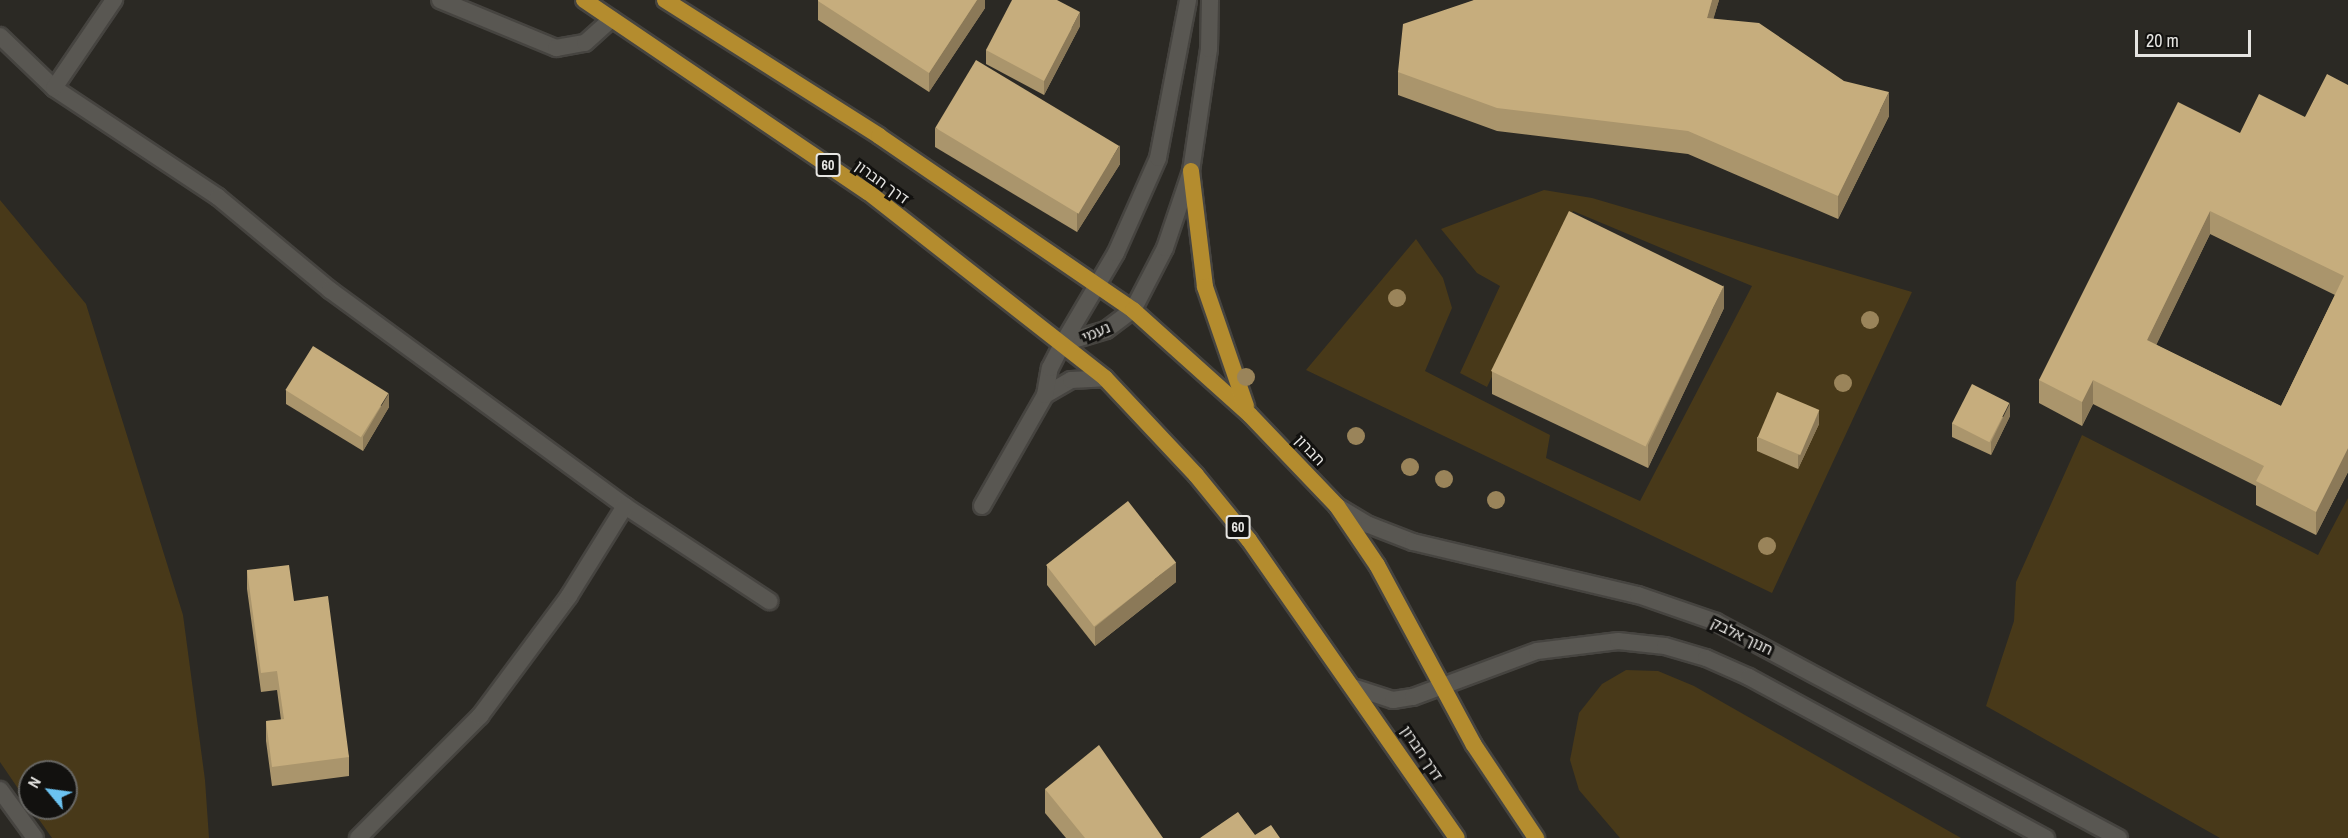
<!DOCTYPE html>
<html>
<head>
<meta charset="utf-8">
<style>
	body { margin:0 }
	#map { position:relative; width:2348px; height:838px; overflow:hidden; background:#2b2924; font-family:"Archivo Narrow","Noto Sans Hebrew",sans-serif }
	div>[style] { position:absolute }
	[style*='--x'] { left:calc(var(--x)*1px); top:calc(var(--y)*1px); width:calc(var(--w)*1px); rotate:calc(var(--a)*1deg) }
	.green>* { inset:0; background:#483919 }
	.roads { filter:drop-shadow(2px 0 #464440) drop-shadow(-2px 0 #464440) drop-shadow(0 2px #464440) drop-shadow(0 -2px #464440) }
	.service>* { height:16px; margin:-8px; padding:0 8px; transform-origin:8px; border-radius:8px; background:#595752 }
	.tertiary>* { height:16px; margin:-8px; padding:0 8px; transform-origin:8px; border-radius:8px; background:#595752 }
	.trunk>* { height:16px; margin:-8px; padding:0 8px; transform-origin:8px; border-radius:8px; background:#b48c2e }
	.trees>* { width:18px; height:18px; margin:-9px; border-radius:50%; background:#9a845a }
	.wall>* { inset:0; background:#aa956c }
	.shaded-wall>* { inset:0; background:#8b7958 }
	.building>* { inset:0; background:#c6ad7d; transform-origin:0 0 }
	span { translate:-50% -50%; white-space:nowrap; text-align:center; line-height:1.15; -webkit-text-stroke:6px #12110f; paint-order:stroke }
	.shield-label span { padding:2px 4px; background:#12110f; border:2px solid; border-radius:4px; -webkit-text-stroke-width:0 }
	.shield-label { font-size:14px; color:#e6e5e2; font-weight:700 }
	.street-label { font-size:15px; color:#e6e5e2 }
	.north { position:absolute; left:18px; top:760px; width:60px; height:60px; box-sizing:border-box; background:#12110f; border:2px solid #676663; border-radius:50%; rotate:299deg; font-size:16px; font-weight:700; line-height:24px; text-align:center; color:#e6e5e2 }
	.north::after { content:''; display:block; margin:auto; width:21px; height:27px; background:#6bc3f2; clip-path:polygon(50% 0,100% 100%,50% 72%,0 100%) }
	.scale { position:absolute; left:2135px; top:30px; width:116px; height:27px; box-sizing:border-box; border:3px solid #e6e5e2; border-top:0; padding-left:8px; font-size:18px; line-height:21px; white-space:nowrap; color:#e6e5e2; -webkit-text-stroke:4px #12110f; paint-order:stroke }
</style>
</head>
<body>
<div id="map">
	<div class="green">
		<div style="clip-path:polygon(1544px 190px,1592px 198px,1912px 292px,1772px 593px,1306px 370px,1416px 239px,1443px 278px,1452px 308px,1425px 371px,1550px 435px,1546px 458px,1640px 501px,1752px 286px,1573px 211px,1487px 387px,1460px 373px,1500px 286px,1477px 273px,1441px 229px)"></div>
		<div style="clip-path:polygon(0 200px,86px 304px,183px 615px,205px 780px,209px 838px,52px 838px,31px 808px,66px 808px,66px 772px,30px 772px,30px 806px,0 762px)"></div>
		<div style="clip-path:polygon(2082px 435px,2318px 555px,2348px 498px,2348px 838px,2220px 838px,1986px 706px,2014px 621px,2016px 582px)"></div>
		<div style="clip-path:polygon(1626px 670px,1658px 671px,1694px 686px,1961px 838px,1620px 838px,1579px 790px,1570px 760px,1579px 713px,1602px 684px)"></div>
	</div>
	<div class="roads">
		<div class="service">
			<div style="--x:440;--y:0;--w:126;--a:22.5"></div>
			<div style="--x:556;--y:48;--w:29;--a:-10"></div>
			<div style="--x:585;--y:43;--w:36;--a:-42"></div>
			<div style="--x:0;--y:36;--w:75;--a:43.9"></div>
			<div style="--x:54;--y:88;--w:197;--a:33.6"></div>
			<div style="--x:218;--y:197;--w:146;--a:39.7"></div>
			<div style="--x:330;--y:290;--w:366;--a:36.2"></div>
			<div style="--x:625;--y:506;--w:173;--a:33.4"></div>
			<div style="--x:54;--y:88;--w:107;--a:-55.7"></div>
			<div style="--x:1045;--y:395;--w:30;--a:-30"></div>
			<div style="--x:1071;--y:380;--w:34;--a:-3"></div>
			<div style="--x:982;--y:506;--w:128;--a:-60.4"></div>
			<div style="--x:1045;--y:395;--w:27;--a:-80"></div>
			<div style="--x:1050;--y:368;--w:28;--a:-63"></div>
			<div style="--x:358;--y:838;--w:173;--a:-45"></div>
			<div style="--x:480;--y:716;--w:149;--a:-53.4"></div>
			<div style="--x:569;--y:596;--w:106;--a:-58.1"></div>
		</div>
		<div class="tertiary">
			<div style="--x:1063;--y:343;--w:45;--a:-16.8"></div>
			<div style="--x:1106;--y:330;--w:34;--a:-37"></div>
			<div style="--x:1133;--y:310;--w:70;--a:-62.7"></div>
			<div style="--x:1165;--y:248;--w:81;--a:-71.3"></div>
			<div style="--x:1191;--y:171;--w:123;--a:-81.6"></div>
			<div style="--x:1209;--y:49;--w:49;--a:-88.8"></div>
			<div style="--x:1063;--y:343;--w:104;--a:-59.5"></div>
			<div style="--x:1116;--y:253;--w:104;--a:-66.1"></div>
			<div style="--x:1158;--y:158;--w:161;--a:-79.2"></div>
			<div style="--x:1337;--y:506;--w:37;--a:31"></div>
			<div style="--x:1369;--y:525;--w:47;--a:21.1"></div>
			<div style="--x:1413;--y:542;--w:231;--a:13.3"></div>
			<div style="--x:1638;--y:595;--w:83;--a:19.1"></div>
			<div style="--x:1716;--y:622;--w:457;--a:28.2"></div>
			<div style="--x:1356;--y:688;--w:39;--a:18"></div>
			<div style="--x:1393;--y:700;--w:20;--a:-9"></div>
			<div style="--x:1413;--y:697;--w:132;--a:-20.4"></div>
			<div style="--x:1537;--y:651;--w:82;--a:-7"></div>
			<div style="--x:1618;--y:641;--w:47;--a:6.1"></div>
			<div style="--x:1665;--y:646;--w:43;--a:16.3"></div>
			<div style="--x:1706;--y:658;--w:47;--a:23.8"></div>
			<div style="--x:1749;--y:677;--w:338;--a:28.5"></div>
			<div style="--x:0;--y:790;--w:59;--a:53.9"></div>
		</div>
		<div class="trunk">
			<div style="--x:584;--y:0;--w:343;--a:34.1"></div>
			<div style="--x:868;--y:192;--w:301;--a:38.1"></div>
			<div style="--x:1105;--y:378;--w:133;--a:46.8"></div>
			<div style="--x:1196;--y:475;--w:84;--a:50.8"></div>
			<div style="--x:1249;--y:540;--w:363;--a:55.1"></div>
			<div style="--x:665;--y:0;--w:254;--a:32.4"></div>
			<div style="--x:879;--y:136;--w:308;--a:34.4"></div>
			<div style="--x:1133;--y:310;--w:157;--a:41.9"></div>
			<div style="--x:1250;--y:415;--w:126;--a:46.3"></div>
			<div style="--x:1337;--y:506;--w:71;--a:55.9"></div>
			<div style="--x:1377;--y:565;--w:204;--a:61.7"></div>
			<div style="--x:1474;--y:745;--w:112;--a:56.3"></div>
			<div style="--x:1191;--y:171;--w:117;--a:83.1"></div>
			<div style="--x:1205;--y:287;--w:126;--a:71"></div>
		</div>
	</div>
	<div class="trees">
		<div style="left:1397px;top:298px"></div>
		<div style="left:1870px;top:320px"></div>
		<div style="left:1246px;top:377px"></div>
		<div style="left:1843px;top:383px"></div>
		<div style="left:1356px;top:436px"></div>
		<div style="left:1410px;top:467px"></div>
		<div style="left:1444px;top:479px"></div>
		<div style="left:1496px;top:500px"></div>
		<div style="left:1767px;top:546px"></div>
	</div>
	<div class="wall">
		<div style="clip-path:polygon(985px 0,985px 8px,929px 92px,818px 20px,818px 1px)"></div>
		<div style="clip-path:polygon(1474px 0,1719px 0,1713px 19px,1889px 116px,1838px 219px,1688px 154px,1497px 131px,1398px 95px,1398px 72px)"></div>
		<div style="clip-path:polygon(1080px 26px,1044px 95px,986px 64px,986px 50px)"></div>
		<div style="clip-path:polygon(evenodd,2348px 85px,2348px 472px,2316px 535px,2256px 505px,2256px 486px,2093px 404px,2082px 426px,2039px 403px,2039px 380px,2240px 133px,2305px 117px,2348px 85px,2210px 234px,2335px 295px,2281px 406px,2156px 345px,2210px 234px)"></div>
		<div style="clip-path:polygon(935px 128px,1120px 164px,1077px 232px,935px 147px)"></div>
		<div style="clip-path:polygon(1724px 308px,1648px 468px,1492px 394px,1492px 371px)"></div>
		<div style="clip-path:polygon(286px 390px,389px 407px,363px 451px,286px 404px)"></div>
		<div style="clip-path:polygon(2010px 416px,1991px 455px,1952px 437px,1952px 423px)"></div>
		<div style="clip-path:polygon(1819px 424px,1798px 469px,1757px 451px,1757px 437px)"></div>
		<div style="clip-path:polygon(1047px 566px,1176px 582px,1095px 646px,1047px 585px)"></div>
		<div style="clip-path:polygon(247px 570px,294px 601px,349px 757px,349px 776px,272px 786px,266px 741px,266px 721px,281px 720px,277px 690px,261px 692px,247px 589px)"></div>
		<div style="clip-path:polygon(1045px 789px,1163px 838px,1066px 838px,1045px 813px)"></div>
	</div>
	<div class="shaded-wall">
		<div style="clip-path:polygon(977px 0,985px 0,985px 8px,929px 92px,929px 73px)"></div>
		<div style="clip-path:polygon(1712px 0,1719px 0,1707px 41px,1707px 18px)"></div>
		<div style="clip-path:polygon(1080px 12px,1080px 26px,1044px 95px,1044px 81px)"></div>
		<div style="clip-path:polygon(1889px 92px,1889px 116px,1838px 219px,1838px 196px)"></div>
		<div style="clip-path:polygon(1120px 145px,1120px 164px,1077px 232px,1077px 213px)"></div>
		<div style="clip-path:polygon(2210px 211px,2210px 234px,2147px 364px,2147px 340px)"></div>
		<div style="clip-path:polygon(1724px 285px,1724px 308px,1648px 468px,1648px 445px)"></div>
		<div style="clip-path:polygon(2093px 380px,2093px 404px,2082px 426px,2082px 402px)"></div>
		<div style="clip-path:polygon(389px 393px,389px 407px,363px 451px,363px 437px)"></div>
		<div style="clip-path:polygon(2010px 403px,2010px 416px,1991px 455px,1991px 442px)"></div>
		<div style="clip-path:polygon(1819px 410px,1819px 424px,1798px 469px,1798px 456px)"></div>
		<div style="clip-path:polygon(2348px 448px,2348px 472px,2316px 535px,2316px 512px)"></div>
		<div style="clip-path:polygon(1176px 562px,1176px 582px,1095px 646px,1095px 627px)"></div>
	</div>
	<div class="building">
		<div style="clip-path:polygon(818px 0,977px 0,929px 73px,818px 1px)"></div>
		<div style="clip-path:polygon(1012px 0,1057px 0,1080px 12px,1044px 81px,986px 50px)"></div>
		<div style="clip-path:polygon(1474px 0,1712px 0,1707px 18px,1759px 23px,1844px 81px,1889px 92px,1838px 196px,1688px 131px,1497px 108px,1398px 72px,1403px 24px)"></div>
		<div style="left:976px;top:60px;width:167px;height:79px;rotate:31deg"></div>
		<div style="clip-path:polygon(evenodd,2327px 74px,2348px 85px,2348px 448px,2316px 512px,2256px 481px,2264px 466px,2093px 380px,2082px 402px,2039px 380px,2178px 102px,2240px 133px,2259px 94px,2305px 117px,2327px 74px,2210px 211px,2344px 276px,2281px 406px,2147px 340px,2210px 211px)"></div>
		<div style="left:1569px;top:211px;width:172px;height:178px;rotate:26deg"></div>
		<div style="left:313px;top:346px;width:89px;height:52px;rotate:32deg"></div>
		<div style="left:1972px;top:384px;width:42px;height:44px;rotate:27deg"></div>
		<div style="left:1777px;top:392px;width:46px;height:49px;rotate:23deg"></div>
		<div style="left:1128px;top:501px;width:78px;height:104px;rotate:52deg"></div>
		<div style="clip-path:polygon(289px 565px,294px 601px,328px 596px,349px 757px,272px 767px,266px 721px,284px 719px,277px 671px,261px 673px,247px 570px)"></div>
		<div style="clip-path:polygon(1099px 745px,1163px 838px,1085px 838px,1045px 789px)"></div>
		<div style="clip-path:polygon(1238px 812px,1255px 835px,1271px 825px,1280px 838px,1200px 838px)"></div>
	</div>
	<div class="shield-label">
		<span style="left:828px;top:165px">60</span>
		<span style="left:1238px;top:527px">60</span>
	</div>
	<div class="street-label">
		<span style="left:882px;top:182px;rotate:36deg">דרך חברון</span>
		<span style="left:1096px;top:332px;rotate:-23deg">נעמי</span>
		<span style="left:1310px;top:450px;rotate:47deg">חברון</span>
		<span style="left:1742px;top:636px;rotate:26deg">חנוך אלבק</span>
		<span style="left:1422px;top:753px;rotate:56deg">דרך חברון</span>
	</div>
	<div class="north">N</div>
	<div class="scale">20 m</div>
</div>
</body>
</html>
